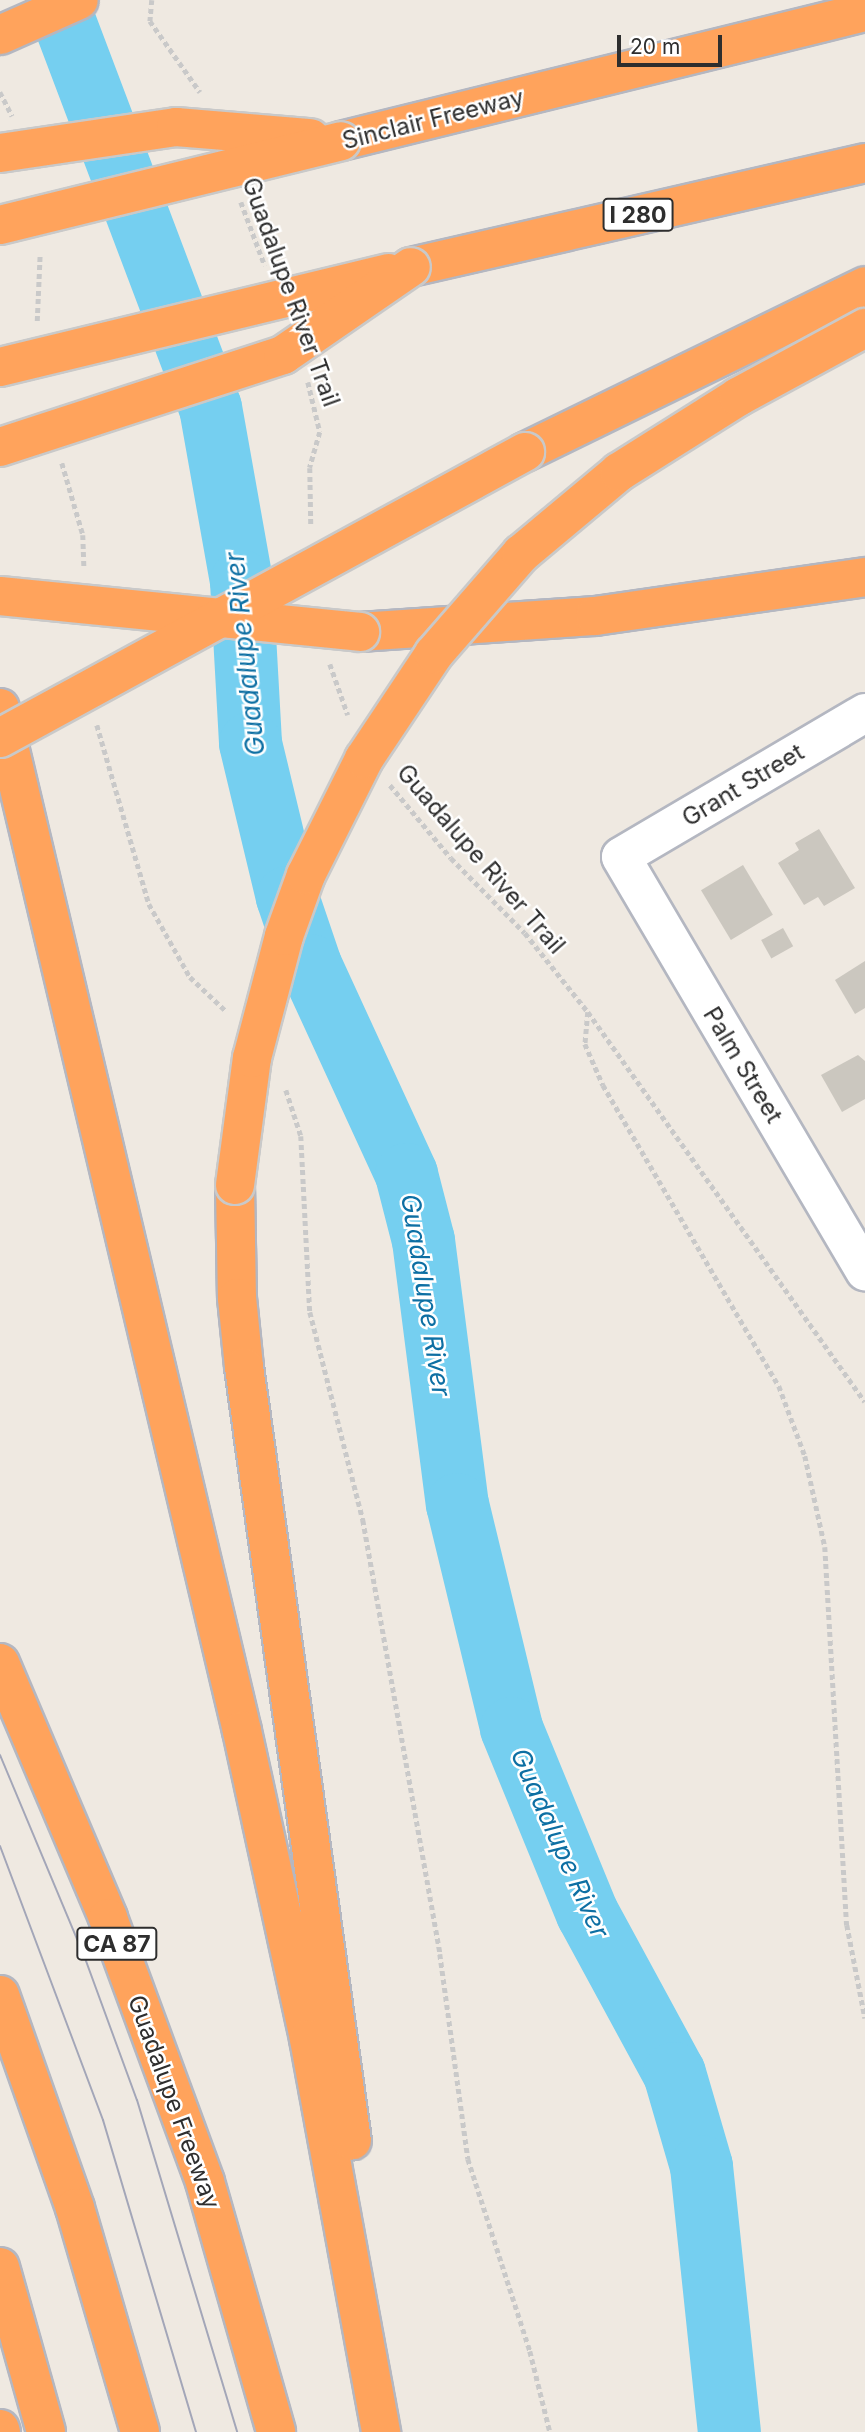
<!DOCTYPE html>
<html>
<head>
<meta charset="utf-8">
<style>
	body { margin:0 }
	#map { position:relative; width:865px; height:2432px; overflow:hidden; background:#efe9e1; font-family:Inter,sans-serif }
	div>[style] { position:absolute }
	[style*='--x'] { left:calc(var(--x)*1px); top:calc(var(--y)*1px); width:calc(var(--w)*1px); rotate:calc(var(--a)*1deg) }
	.river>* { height:63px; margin:-31.5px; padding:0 31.5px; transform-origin:31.5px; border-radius:31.5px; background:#75cff0 }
	.building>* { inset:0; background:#cbc7bf; transform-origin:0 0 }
	.path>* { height:4.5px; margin-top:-2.25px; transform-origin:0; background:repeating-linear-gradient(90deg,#c9c9c9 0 5px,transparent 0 8.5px) }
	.roads { filter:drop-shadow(2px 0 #b4b7c1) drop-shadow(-2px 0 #b4b7c1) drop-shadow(0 2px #b4b7c1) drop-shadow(0 -2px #b4b7c1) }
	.minor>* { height:38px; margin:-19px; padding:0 19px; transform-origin:19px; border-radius:19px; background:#fff }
	.highway>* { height:38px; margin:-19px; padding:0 19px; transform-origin:19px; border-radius:19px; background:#ffa35c }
	.tram>* { height:2px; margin:-1px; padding:0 1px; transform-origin:1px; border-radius:1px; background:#a3a6b8 }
	.bridges { filter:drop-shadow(2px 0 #c9c9c9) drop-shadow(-2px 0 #c9c9c9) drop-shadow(0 2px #c9c9c9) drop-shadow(0 -2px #c9c9c9) }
	.highway-bridge>* { height:38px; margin:-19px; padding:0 19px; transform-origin:19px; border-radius:19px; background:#ffa35c }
	span { translate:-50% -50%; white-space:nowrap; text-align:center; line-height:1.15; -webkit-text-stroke:5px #fff; paint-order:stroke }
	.shield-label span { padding:2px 5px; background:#fff; border:2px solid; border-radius:5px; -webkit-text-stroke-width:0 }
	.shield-label { font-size:23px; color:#2e2e2e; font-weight:700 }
	.street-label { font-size:24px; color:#2e2e2e }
	.water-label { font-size:26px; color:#0d6fa3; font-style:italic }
	.scale { position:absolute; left:617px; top:35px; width:105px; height:32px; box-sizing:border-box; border:4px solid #2e2e2e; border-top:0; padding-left:9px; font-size:21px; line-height:24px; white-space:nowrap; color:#2e2e2e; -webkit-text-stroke:5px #fff; paint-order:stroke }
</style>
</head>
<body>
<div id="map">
	<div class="river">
		<div style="--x:56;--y:0;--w:435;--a:69.3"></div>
		<div style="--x:210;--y:407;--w:177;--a:79.9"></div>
		<div style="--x:241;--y:581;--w:162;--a:86.8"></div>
		<div style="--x:250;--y:743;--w:158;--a:76.5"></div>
		<div style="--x:287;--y:897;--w:72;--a:71.3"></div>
		<div style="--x:310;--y:965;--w:230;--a:65.3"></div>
		<div style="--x:406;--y:1174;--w:68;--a:75.6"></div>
		<div style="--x:423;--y:1240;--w:266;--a:82.7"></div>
		<div style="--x:457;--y:1504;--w:230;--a:76.4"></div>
		<div style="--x:511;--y:1728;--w:200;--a:67.7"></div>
		<div style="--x:587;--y:1913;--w:182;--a:61.5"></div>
		<div style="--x:674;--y:2073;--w:97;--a:73.8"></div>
		<div style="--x:701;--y:2166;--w:267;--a:84"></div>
	</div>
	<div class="building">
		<div style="clip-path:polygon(819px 829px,855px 888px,824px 906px,818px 897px,804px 905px,778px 863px,799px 850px,795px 843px)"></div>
		<div style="left:743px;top:865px;width:58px;height:49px;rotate:59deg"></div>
		<div style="left:783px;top:928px;width:21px;height:25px;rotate:61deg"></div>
		<div style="clip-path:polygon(865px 961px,865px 1008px,855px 1014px,835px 980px)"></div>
		<div style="clip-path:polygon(858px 1055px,865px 1061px,865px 1099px,842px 1112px,821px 1075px)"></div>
	</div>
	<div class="path">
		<div style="--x:152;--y:0;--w:21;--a:95"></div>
		<div style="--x:150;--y:21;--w:87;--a:54.8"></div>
		<div style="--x:0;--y:92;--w:27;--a:63"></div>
		<div style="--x:241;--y:202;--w:68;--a:69.4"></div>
		<div style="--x:37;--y:321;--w:68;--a:-87.5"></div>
		<div style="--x:308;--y:382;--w:51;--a:76.5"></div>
		<div style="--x:320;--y:432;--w:37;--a:106"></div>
		<div style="--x:310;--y:468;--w:59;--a:89"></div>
		<div style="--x:62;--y:463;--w:75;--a:73.7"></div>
		<div style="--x:83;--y:535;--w:32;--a:88"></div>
		<div style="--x:330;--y:664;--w:54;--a:70.6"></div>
		<div style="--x:97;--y:725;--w:186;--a:73.8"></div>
		<div style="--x:149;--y:904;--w:84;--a:60.7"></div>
		<div style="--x:190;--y:977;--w:50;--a:43.4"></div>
		<div style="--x:390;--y:785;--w:95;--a:50.1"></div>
		<div style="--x:451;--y:858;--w:105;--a:45.4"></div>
		<div style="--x:525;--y:933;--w:101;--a:51.4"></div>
		<div style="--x:588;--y:1012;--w:478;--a:54.6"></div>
		<div style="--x:588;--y:1012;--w:32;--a:95"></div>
		<div style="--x:585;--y:1044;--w:45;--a:66.3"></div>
		<div style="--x:603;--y:1085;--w:349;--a:59.7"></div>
		<div style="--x:779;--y:1386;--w:75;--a:69.6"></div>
		<div style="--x:805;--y:1456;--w:93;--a:77.6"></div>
		<div style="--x:825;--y:1547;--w:379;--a:86.7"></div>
		<div style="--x:847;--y:1925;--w:95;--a:79"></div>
		<div style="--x:286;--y:1090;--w:48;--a:71.9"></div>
		<div style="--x:301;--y:1136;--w:176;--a:87.1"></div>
		<div style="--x:310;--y:1312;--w:215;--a:75.7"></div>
		<div style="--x:363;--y:1520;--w:441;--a:79.9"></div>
		<div style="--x:440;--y:1954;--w:207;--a:82.2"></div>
		<div style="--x:468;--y:2159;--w:202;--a:72.1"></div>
		<div style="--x:530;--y:2351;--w:83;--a:76.1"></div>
	</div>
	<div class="roads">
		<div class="minor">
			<div style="--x:865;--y:713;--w:283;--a:149.5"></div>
			<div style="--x:621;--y:857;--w:481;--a:59.5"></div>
		</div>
		<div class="highway">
			<div style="--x:0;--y:35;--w:86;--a:-23.9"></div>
			<div style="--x:341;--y:141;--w:540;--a:-13.83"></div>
			<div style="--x:411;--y:267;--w:466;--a:-12.9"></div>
			<div style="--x:525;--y:452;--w:378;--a:-26"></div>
			<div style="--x:360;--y:632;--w:236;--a:-3.9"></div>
			<div style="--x:595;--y:616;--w:273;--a:-8.2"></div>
			<div style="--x:0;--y:708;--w:1051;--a:76.69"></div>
			<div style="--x:242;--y:1731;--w:315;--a:77.7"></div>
			<div style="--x:309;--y:2039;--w:400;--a:79.6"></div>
			<div style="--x:235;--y:1185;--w:113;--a:89"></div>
			<div style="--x:237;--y:1298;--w:69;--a:84.2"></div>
			<div style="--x:244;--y:1367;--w:781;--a:82.06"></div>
			<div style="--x:0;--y:1663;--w:277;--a:67"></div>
			<div style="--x:108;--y:1918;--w:281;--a:69.8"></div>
			<div style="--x:205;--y:2182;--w:260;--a:74.1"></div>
			<div style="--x:0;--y:1995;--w:226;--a:70.6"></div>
			<div style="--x:75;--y:2208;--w:233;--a:73.8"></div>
			<div style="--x:0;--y:2267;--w:171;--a:74.4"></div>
			<div style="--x:0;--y:2429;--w:3;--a:72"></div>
		</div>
	</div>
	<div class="tram">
		<div style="--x:0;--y:1755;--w:223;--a:67.3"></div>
		<div style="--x:86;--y:1961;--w:148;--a:69.9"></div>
		<div style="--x:137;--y:2100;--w:347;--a:73.2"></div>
		<div style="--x:0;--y:1846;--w:293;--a:69.4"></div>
		<div style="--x:103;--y:2120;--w:326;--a:73.4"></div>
	</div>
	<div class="bridges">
		<div class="highway-bridge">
			<div style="--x:0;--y:153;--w:178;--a:-8.4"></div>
			<div style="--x:176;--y:127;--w:135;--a:4.7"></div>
			<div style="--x:0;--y:225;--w:351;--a:-13.8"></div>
			<div style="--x:0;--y:367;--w:400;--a:-13.6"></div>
			<div style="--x:0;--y:447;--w:298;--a:-18"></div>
			<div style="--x:283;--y:355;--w:155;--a:-34.5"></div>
			<div style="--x:0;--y:596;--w:362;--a:5.7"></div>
			<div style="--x:0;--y:738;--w:598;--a:-28.58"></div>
			<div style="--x:235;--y:1185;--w:128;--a:-82.4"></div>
			<div style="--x:252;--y:1058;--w:126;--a:-75.3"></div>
			<div style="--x:284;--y:936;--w:65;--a:-70.2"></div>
			<div style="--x:306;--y:875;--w:130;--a:-63.4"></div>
			<div style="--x:364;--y:759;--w:126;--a:-56.3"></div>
			<div style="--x:434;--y:654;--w:133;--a:-49"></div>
			<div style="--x:521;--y:554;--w:128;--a:-39.9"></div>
			<div style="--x:619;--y:472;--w:141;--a:-32.2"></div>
			<div style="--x:738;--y:397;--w:145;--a:-28.5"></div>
		</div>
	</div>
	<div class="shield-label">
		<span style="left:638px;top:215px">I 280</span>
		<span style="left:117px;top:1944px">CA 87</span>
	</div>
	<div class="street-label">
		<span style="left:433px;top:119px;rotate:-14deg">Sinclair Freeway</span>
		<span style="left:291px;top:292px;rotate:70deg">Guadalupe River Trail</span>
		<span style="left:743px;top:785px;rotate:-31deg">Grant Street</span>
		<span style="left:481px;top:859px;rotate:49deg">Guadalupe River Trail</span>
		<span style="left:743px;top:1065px;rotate:59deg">Palm Street</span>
		<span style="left:174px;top:2102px;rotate:70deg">Guadalupe Freeway</span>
	</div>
	<div class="water-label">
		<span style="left:245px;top:654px;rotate:-96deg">Guadalupe River</span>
		<span style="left:426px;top:1295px;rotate:81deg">Guadalupe River</span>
		<span style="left:560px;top:1843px;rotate:66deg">Guadalupe River</span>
	</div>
	<div class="scale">20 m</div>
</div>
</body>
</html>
